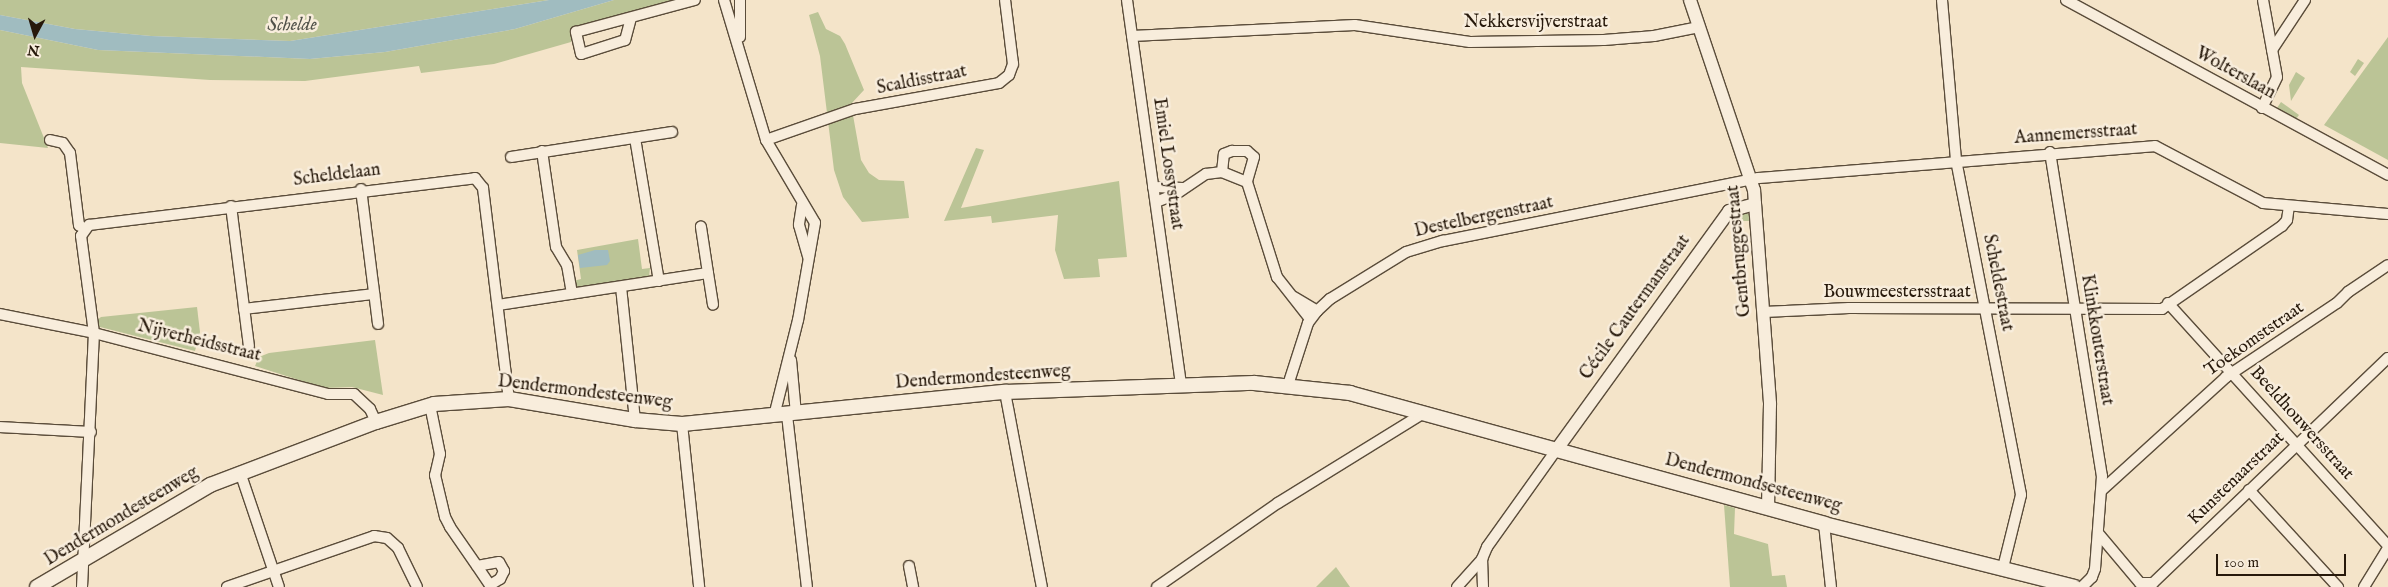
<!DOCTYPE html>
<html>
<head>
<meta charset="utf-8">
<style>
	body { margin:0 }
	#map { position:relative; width:2388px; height:587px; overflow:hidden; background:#f4e4c9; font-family:"IM FELL English",serif }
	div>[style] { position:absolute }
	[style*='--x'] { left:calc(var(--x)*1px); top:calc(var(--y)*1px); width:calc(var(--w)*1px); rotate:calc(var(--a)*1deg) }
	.green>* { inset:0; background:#bbc496 }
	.water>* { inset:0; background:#a0bcc0 }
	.roads { filter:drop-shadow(1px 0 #5a4c3a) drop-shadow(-1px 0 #5a4c3a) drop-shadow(0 1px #5a4c3a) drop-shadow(0 -1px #5a4c3a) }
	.minor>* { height:10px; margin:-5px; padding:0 5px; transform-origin:5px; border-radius:5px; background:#f8eddc }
	.tertiary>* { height:12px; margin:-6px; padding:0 6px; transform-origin:6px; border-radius:6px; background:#f8eddc }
	.secondary>* { height:14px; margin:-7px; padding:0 7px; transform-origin:7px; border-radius:7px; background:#f8eddc }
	span { translate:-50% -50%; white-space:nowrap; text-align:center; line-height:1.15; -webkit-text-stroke:5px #f8eddc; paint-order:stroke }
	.street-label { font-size:18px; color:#27190b }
	.water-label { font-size:19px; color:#51524a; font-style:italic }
	.north { position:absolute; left:10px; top:10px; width:50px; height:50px; -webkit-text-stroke:4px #f8eddc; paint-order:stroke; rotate:186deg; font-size:14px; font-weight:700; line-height:20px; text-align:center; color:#27190b }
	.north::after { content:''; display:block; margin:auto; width:18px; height:22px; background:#27190b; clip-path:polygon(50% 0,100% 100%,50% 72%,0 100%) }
	.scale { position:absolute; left:2216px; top:554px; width:130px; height:22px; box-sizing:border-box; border:2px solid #27190b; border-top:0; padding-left:6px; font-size:15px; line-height:18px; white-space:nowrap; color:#27190b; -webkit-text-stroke:4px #f8eddc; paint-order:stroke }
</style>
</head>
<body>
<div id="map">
	<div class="green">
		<div style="clip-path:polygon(0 0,549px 0,290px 41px,151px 36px,75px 29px,0 15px)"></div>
		<div style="clip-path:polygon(614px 0,677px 0,575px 27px,571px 42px,494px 64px,421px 73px,419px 66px,305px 81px,210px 80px,21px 67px,22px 83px,48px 148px,0 143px,0 30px,98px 50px,310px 59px,385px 52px,515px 29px)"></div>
		<div style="clip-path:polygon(818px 12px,826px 29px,840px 36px,845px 44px,864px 90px,851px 104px,861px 160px,869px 173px,879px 180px,904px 181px,909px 218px,862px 222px,843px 197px,834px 170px,820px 56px,809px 15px)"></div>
		<div style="clip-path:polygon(2388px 37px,2388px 160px,2324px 125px)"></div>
		<div style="clip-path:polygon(2358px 59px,2364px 63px,2355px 76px,2350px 72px)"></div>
		<div style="clip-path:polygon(2296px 72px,2305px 78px,2291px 101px,2289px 85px)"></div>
		<div style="clip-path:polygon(2281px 102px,2299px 115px,2296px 119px,2277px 108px)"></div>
		<div style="clip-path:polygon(976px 148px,984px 150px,961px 208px,1119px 181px,1127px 257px,1098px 259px,1100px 277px,1064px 279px,1055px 250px,1058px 215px,992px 223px,991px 216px,944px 221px)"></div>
		<div style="clip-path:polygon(1742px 213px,1750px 214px,1750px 221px,1731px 221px,1733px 216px)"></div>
		<div style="clip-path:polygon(638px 239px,642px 269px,650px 268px,649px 277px,576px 289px,573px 281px,581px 279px,577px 250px)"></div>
		<div style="clip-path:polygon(197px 307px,200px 332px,195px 351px,96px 326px,97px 320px,101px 317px)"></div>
		<div style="clip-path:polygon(375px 340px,383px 395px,352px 387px,324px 388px,255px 366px,259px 357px,269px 353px)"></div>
		<div style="clip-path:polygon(1724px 505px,1735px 508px,1734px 534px,1768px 544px,1772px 576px,1785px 575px,1787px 587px,1730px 587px)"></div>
		<div style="clip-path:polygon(1336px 567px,1350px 587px,1316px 587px)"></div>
	</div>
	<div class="water">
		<div style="clip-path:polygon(549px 0,614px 0,515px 29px,385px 52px,310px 59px,98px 50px,0 30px,0 15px,75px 29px,151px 36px,290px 41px)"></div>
		<div style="clip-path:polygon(595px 250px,608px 250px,610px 261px,607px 265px,580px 268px,578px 255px)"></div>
	</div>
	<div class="roads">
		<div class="minor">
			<div style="--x:724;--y:0;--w:146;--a:73.3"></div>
			<div style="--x:766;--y:140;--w:96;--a:59.4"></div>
			<div style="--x:815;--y:223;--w:98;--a:99.9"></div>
			<div style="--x:798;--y:320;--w:99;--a:104"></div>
			<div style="--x:740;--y:0;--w:37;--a:90"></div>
			<div style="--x:1127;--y:0;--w:389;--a:82"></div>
			<div style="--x:1942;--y:0;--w:161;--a:85"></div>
			<div style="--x:1956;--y:160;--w:341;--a:79"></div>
			<div style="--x:2021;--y:495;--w:75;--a:103.9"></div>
			<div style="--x:2066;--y:0;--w:366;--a:28.5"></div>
			<div style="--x:631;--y:18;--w:23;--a:105"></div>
			<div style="--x:625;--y:40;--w:46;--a:162.3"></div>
			<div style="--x:581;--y:54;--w:23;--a:-103"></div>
			<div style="--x:576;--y:32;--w:123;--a:-15.1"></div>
			<div style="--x:1132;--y:36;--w:223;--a:-2.8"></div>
			<div style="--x:1355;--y:25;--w:116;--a:8.4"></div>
			<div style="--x:1470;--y:42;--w:134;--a:-0.9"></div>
			<div style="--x:1604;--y:40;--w:50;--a:-4.6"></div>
			<div style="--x:1654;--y:36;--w:46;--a:-11.3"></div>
			<div style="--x:2272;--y:50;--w:60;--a:-56.6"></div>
			<div style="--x:2262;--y:108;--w:34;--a:-64"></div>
			<div style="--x:2277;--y:77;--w:78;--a:-100.3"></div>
			<div style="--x:635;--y:138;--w:145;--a:80.5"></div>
			<div style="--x:50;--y:140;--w:13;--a:13"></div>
			<div style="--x:63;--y:143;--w:12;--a:55"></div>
			<div style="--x:70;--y:153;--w:73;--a:82.9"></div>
			<div style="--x:79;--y:225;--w:7;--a:34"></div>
			<div style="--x:766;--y:140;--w:94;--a:-19.2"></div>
			<div style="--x:855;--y:109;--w:146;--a:-10.2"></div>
			<div style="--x:999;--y:83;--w:13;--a:-39"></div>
			<div style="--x:1009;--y:75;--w:12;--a:-70"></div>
			<div style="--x:1013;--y:64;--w:64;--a:-97.1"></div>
			<div style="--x:542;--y:151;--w:97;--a:81.7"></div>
			<div style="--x:556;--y:247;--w:21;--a:59"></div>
			<div style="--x:567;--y:265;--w:29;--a:80"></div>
			<div style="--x:2050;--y:152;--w:328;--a:80.9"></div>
			<div style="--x:2102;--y:476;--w:93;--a:94.3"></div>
			<div style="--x:2095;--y:569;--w:9;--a:111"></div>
			<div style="--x:2092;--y:577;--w:14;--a:135"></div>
			<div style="--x:511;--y:157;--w:163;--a:-8.8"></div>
			<div style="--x:1222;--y:172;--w:18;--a:-84"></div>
			<div style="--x:1224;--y:154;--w:9;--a:-21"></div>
			<div style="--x:1232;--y:151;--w:15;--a:0"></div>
			<div style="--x:1247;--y:151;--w:9;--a:41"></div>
			<div style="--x:1254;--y:157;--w:26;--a:106"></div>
			<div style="--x:1153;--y:187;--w:30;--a:2"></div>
			<div style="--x:361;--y:189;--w:136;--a:82.8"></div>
			<div style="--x:1156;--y:202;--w:22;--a:-22"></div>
			<div style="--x:1176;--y:194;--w:36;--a:-34"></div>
			<div style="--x:1206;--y:174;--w:16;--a:-7"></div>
			<div style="--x:1222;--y:172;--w:27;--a:22"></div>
			<div style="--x:1247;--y:182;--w:100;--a:72.5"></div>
			<div style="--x:1277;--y:277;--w:53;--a:51.8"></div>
			<div style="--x:802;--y:205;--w:20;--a:99"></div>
			<div style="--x:799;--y:225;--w:33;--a:74"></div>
			<div style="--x:231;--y:206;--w:141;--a:82.7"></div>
			<div style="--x:708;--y:273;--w:32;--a:81"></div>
			<div style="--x:621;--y:287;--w:134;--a:84"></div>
			<div style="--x:1294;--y:297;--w:27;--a:31"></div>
			<div style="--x:2168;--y:303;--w:328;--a:47.8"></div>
			<div style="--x:498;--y:305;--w:212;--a:-8.7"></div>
			<div style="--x:708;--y:273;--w:47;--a:-98.7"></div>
			<div style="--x:244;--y:309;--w:131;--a:-6.6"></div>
			<div style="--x:1764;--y:312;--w:85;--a:-2.7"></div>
			<div style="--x:1849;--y:308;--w:313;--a:0.2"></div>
			<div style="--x:2162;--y:309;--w:146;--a:-34.7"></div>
			<div style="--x:2282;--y:226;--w:8;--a:-50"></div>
			<div style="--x:2287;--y:220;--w:14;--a:-82"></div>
			<div style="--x:0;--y:314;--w:96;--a:11.4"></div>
			<div style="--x:94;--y:333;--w:242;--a:14.6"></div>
			<div style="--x:328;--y:394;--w:26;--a:0"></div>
			<div style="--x:354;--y:394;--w:22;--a:43"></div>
			<div style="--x:370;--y:409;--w:14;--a:65"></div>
			<div style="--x:791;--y:360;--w:54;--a:84.7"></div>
			<div style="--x:1288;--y:385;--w:65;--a:-72.1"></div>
			<div style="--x:1308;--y:323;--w:15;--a:-53"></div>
			<div style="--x:1317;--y:311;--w:18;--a:-43"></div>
			<div style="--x:1330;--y:299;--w:89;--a:-31.7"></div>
			<div style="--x:1406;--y:252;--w:39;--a:-17"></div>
			<div style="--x:1443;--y:241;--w:321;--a:-11.3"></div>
			<div style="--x:1758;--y:178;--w:398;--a:-4.6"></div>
			<div style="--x:2155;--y:146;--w:122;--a:27.8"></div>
			<div style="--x:2263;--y:203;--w:125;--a:5"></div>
			<div style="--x:1005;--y:392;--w:198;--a:79.3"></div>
			<div style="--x:430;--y:405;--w:50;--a:78.5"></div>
			<div style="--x:440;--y:454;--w:22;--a:103"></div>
			<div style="--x:435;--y:475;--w:43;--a:76.6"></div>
			<div style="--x:445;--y:517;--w:11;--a:63"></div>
			<div style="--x:450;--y:527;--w:47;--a:55.3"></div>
			<div style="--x:477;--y:566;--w:23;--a:56"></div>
			<div style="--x:490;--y:585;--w:12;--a:-31"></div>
			<div style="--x:500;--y:579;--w:9;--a:-63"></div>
			<div style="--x:504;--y:571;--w:10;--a:-119"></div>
			<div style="--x:499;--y:562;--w:22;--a:170"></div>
			<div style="--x:787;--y:415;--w:173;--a:83.4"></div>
			<div style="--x:682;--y:424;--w:164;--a:84"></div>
			<div style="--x:0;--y:427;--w:91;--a:3.1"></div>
			<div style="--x:240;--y:472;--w:121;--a:71.3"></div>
			<div style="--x:2102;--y:490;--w:168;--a:-42.3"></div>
			<div style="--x:2226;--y:377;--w:133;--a:-33.7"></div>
			<div style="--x:2337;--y:303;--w:16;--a:-45"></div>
			<div style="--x:2348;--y:292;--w:48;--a:-34"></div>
			<div style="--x:2249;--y:490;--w:132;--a:47.5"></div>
			<div style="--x:1824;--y:524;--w:63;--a:83.7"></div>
			<div style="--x:2098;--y:533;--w:65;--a:50"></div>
			<div style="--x:2140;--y:583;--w:13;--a:0"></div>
			<div style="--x:2153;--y:583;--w:325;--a:-43.8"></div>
			<div style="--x:909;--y:566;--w:21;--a:79"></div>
			<div style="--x:82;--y:587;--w:254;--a:-87.3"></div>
			<div style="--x:94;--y:333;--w:98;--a:-97.6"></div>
			<div style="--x:81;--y:236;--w:14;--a:-54"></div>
			<div style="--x:89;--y:225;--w:389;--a:-6.9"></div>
			<div style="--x:475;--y:178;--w:13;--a:51"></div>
			<div style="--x:483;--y:188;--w:213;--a:83"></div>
			<div style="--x:227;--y:587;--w:156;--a:-19.1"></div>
			<div style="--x:374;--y:536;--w:13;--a:9"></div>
			<div style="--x:387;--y:538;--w:15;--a:42"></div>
			<div style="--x:398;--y:548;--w:43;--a:64"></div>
			<div style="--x:1157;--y:587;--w:147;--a:-34.8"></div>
			<div style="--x:1278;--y:503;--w:172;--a:-31.7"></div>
			<div style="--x:1457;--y:587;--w:38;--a:-48"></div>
			<div style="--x:1483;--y:587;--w:28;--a:-92"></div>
			<div style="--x:1482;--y:559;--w:13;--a:-67"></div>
			<div style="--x:1487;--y:547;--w:120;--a:-54.5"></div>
			<div style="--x:2364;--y:587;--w:46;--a:-58.4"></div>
		</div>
		<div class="tertiary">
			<div style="--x:1690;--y:0;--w:200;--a:71.4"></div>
			<div style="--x:1754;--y:190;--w:215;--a:85.7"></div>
			<div style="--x:1770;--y:404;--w:104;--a:91.1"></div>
			<div style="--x:1557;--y:449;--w:294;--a:-54.1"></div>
			<div style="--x:1729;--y:211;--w:27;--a:-15"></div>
		</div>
		<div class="secondary">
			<div style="--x:37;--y:587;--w:201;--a:-30.5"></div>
			<div style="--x:210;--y:485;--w:178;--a:-20.8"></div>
			<div style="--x:376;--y:422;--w:61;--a:-17.2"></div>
			<div style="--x:434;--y:404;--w:75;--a:-3.8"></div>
			<div style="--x:509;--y:399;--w:128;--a:9.5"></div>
			<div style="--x:635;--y:420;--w:47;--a:4.9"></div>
			<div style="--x:682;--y:424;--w:325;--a:-5.7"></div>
			<div style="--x:1005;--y:392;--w:249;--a:-2.1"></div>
			<div style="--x:1254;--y:383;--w:97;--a:5.9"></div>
			<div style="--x:1350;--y:393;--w:492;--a:15.4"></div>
			<div style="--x:1824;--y:524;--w:258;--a:14.1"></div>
		</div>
	</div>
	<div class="street-label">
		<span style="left:1536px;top:23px">Nekkersvijverstraat</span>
		<span style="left:2235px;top:74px;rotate:29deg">Wolterslaan</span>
		<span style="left:922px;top:81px;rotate:-11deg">Scaldisstraat</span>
		<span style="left:2076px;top:135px;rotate:-4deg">Aannemersstraat</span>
		<span style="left:1167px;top:164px;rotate:82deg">Emiel Lossystraat</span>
		<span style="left:337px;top:176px;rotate:-7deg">Scheldelaan</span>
		<span style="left:1484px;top:218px;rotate:-12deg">Destelbergenstraat</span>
		<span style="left:1740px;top:251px;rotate:-95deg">Gentbruggestraat</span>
		<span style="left:1997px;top:283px;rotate:79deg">Scheldestraat</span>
		<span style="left:1897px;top:293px">Bouwmeestersstraat</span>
		<span style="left:1636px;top:308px;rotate:-54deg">Cécile Cautermanstraat</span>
		<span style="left:2096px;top:340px;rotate:81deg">Klinkkouterstraat</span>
		<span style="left:2255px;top:340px;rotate:-35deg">Toekomststraat</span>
		<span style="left:199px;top:342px;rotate:14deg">Nijverheidsstraat</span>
		<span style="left:983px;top:378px;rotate:-4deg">Dendermondesteenweg</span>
		<span style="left:585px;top:393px;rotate:7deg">Dendermondesteenweg</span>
		<span style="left:2301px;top:424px;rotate:48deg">Beeldhouwersstraat</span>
		<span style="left:2237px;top:479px;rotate:-44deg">Kunstenaarstraat</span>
		<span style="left:1753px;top:484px;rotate:15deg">Dendermondsesteenweg</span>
		<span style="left:122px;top:517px;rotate:-31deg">Dendermondesteenweg</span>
	</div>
	<div class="water-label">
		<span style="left:292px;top:26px;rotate:-1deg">Schelde</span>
	</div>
	<div class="north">N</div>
	<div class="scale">100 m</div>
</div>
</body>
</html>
